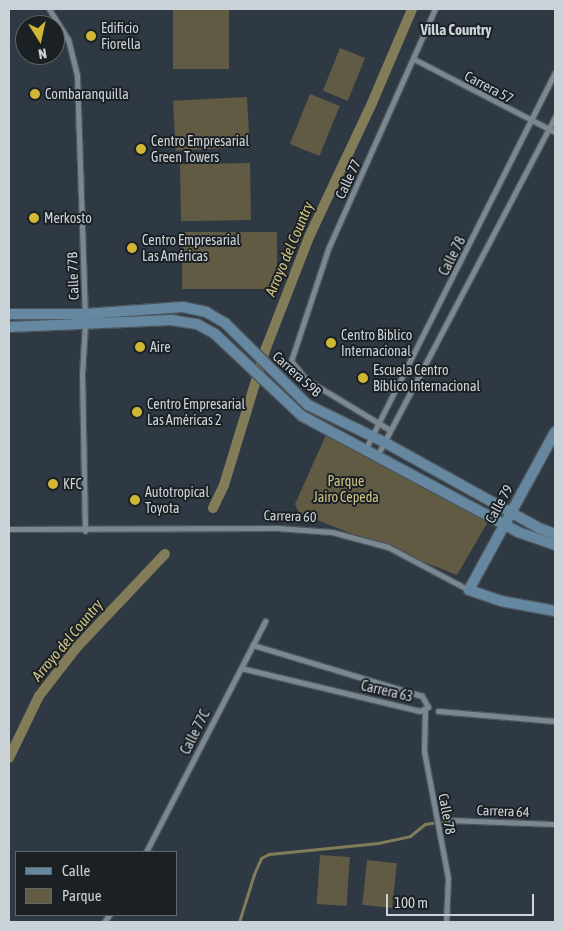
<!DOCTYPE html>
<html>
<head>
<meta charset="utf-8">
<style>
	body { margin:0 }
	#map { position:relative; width:564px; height:931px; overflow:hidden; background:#2e3943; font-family:"Asap Condensed",sans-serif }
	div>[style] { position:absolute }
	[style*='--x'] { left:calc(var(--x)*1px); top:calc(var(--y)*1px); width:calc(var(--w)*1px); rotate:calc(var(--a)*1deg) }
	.green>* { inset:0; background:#615b43; transform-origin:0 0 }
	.stream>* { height:3px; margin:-1.5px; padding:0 1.5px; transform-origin:1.5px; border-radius:1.5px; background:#837c58 }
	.canal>* { height:10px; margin:-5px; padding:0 5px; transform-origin:5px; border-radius:5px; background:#837c58 }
	.roads { filter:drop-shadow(1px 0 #4c565e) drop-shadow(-1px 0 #4c565e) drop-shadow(0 1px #4c565e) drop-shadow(0 -1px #4c565e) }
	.street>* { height:5px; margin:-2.5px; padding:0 2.5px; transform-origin:2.5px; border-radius:2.5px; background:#7b8892 }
	.secondary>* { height:10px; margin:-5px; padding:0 5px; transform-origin:5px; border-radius:5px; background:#6588a0 }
	.dots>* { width:14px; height:14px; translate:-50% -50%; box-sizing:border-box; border:2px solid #1b2024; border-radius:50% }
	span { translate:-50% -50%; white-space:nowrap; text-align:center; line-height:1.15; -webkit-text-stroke:4px #1b2024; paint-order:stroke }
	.poi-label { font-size:14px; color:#cbd2d8 }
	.left { translate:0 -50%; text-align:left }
	.street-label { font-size:14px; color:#cbd2d8 }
	.park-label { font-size:14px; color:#cfc184 }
	.neighbourhood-label { font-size:15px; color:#cbd2d8; font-weight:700 }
	.water-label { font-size:15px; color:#d2c487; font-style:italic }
	.frame { position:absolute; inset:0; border:10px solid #cbd2d8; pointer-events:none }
	.legend { position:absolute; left:15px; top:851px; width:162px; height:65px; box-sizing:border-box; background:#1b2024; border:1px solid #61676c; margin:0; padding:6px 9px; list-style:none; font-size:15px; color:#cbd2d8 }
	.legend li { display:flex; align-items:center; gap:10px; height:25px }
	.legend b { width:25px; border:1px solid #61676c }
	.north { position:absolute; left:15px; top:15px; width:50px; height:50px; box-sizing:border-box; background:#1b2024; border:1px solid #61676c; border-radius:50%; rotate:170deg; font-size:14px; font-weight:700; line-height:20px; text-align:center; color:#cbd2d8 }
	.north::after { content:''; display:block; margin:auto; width:18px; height:22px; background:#d1b736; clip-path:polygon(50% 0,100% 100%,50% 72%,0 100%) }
	.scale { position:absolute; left:386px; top:894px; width:148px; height:22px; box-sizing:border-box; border:2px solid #cbd2d8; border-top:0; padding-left:6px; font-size:15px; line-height:18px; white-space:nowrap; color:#cbd2d8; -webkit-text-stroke:4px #1b2024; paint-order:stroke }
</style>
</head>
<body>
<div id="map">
	<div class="green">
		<div style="left:173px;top:9px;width:56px;height:60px"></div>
		<div style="left:340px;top:48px;width:27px;height:46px;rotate:22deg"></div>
		<div style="left:310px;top:94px;width:32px;height:54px;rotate:22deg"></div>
		<div style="left:247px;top:97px;width:50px;height:74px;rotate:87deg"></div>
		<div style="left:250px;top:163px;width:57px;height:70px;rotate:89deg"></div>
		<div style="left:277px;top:232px;width:57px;height:95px;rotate:90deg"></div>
		<div style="clip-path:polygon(326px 435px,489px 520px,457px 575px,299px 513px,295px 504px)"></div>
		<div style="left:320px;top:855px;width:30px;height:49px;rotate:4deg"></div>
		<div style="left:367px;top:860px;width:30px;height:45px;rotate:6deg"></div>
	</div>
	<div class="stream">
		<div style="--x:239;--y:922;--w:50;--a:-72.6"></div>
		<div style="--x:254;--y:874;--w:17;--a:-66"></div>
		<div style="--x:261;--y:858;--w:9;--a:-27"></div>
		<div style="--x:269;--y:854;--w:110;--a:-5.8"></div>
		<div style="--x:378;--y:843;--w:33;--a:-12"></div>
		<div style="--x:410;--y:836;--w:19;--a:-39"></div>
		<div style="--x:425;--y:824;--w:25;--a:-9"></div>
	</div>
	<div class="canal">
		<div style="--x:213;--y:508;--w:25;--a:-64"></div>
		<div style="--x:224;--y:485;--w:143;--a:-73"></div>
		<div style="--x:266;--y:348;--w:119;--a:-68.8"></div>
		<div style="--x:309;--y:237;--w:148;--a:-64.8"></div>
		<div style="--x:372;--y:103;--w:102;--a:-66.9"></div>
		<div style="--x:9;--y:758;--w:69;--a:-64.2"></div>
		<div style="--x:39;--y:696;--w:62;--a:-52.2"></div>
		<div style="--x:77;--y:647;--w:128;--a:-46.6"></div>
	</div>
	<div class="roads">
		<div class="street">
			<div style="--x:49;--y:9;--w:36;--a:58"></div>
			<div style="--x:68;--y:39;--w:38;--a:76"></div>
			<div style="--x:77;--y:76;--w:239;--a:88.1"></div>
			<div style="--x:414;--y:59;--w:159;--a:27.4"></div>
			<div style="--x:85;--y:324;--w:50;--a:93.4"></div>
			<div style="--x:82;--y:374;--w:157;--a:88.9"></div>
			<div style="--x:390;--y:430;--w:97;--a:-148.9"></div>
			<div style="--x:307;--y:380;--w:25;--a:-130"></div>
			<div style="--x:291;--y:361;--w:118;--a:-71.7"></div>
			<div style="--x:328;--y:249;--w:263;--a:-66"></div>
			<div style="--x:366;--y:448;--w:420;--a:-63.3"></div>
			<div style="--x:378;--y:454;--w:381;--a:-62.3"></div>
			<div style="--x:9;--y:529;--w:268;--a:-0.2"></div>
			<div style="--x:277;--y:528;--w:55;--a:4.2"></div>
			<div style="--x:332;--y:532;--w:58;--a:15"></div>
			<div style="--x:388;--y:547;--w:92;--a:28"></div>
			<div style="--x:241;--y:668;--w:184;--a:13.5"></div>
			<div style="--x:420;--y:711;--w:9;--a:-27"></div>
			<div style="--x:428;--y:707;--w:13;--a:-119"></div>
			<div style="--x:422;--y:696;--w:177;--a:-163.2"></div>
			<div style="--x:425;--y:710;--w:41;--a:91.4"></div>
			<div style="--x:424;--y:751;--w:129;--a:79.3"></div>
			<div style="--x:448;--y:878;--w:44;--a:92.6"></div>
			<div style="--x:438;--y:711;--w:117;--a:4.9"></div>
			<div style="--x:450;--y:820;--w:105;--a:2.2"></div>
			<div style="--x:146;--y:852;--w:260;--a:-62.7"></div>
			<div style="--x:104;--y:922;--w:9;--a:-54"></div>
		</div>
		<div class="secondary">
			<div style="--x:9;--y:314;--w:76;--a:0"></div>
			<div style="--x:85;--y:314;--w:98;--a:-4.1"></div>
			<div style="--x:183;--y:307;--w:24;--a:12"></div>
			<div style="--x:206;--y:312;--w:22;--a:30"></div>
			<div style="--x:225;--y:323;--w:117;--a:44.7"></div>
			<div style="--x:308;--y:405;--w:85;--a:26"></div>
			<div style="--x:384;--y:442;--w:177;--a:29"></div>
			<div style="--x:539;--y:528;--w:17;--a:21"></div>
			<div style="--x:9;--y:327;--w:162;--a:-2.5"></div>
			<div style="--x:171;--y:320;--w:26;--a:9"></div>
			<div style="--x:197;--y:324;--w:21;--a:29"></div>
			<div style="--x:215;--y:334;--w:120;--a:43.3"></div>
			<div style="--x:302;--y:416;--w:245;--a:28.2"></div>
			<div style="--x:518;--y:532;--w:39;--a:19"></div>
			<div style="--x:555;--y:432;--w:180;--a:118.6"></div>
			<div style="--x:469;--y:590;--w:34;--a:19"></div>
			<div style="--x:501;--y:601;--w:55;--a:10.5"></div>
		</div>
	</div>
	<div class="dots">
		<div style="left:91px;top:36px;background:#d1b736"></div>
		<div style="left:35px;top:94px;background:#d1b736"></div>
		<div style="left:141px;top:149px;background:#d1b736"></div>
		<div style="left:34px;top:218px;background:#d1b736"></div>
		<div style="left:132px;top:248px;background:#d1b736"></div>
		<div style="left:331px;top:343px;background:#d1b736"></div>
		<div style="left:140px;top:347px;background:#d1b736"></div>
		<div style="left:363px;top:378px;background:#d1b736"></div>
		<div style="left:137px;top:412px;background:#d1b736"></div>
		<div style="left:53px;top:484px;background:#d1b736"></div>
		<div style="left:135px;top:500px;background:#d1b736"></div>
	</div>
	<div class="poi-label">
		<span class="left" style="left:101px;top:36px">Edificio<br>Fiorella</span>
		<span class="left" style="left:45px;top:94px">Combaranquilla</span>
		<span class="left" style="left:151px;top:149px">Centro Empresarial<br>Green Towers</span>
		<span class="left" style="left:44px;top:218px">Merkosto</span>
		<span class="left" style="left:142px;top:248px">Centro Empresarial<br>Las Américas</span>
		<span class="left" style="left:341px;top:343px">Centro Biblico<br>Internacional</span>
		<span class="left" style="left:150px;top:347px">Aire</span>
		<span class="left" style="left:373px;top:378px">Escuela Centro<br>Bíblico Internacional</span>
		<span class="left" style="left:147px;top:412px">Centro Empresarial<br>Las Américas 2</span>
		<span class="left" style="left:63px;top:484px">KFC</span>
		<span class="left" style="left:145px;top:500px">Autotropical<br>Toyota</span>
	</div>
	<div class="street-label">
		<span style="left:489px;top:87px;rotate:28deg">Carrera 57</span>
		<span style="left:348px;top:179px;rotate:-65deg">Calle 77</span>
		<span style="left:452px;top:256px;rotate:-63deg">Calle 78</span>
		<span style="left:73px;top:276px;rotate:-92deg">Calle 77B</span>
		<span style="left:297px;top:374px;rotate:42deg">Carrera 59B</span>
		<span style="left:499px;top:504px;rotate:-61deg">Calle 79</span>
		<span style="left:290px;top:516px;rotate:2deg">Carrera 60</span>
		<span style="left:387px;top:691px;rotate:13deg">Carrera 63</span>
		<span style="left:195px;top:732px;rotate:-63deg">Calle 77C</span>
		<span style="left:503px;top:811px;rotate:2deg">Carrera 64</span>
		<span style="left:447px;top:814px;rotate:79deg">Calle 78</span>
	</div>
	<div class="park-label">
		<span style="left:346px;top:489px">Parque<br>Jairo Cepeda</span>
	</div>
	<div class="neighbourhood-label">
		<span style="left:456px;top:30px">Villa Country</span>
	</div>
	<div class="water-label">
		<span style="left:289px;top:249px;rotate:-67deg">Arroyo del Country</span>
		<span style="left:67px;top:640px;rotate:-50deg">Arroyo del Country</span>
	</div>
	<div class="frame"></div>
	<ul class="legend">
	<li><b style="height:6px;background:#6588a0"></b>Calle</li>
	<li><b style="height:14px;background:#615b43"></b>Parque</li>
	</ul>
	<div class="north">N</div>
	<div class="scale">100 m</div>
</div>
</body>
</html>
